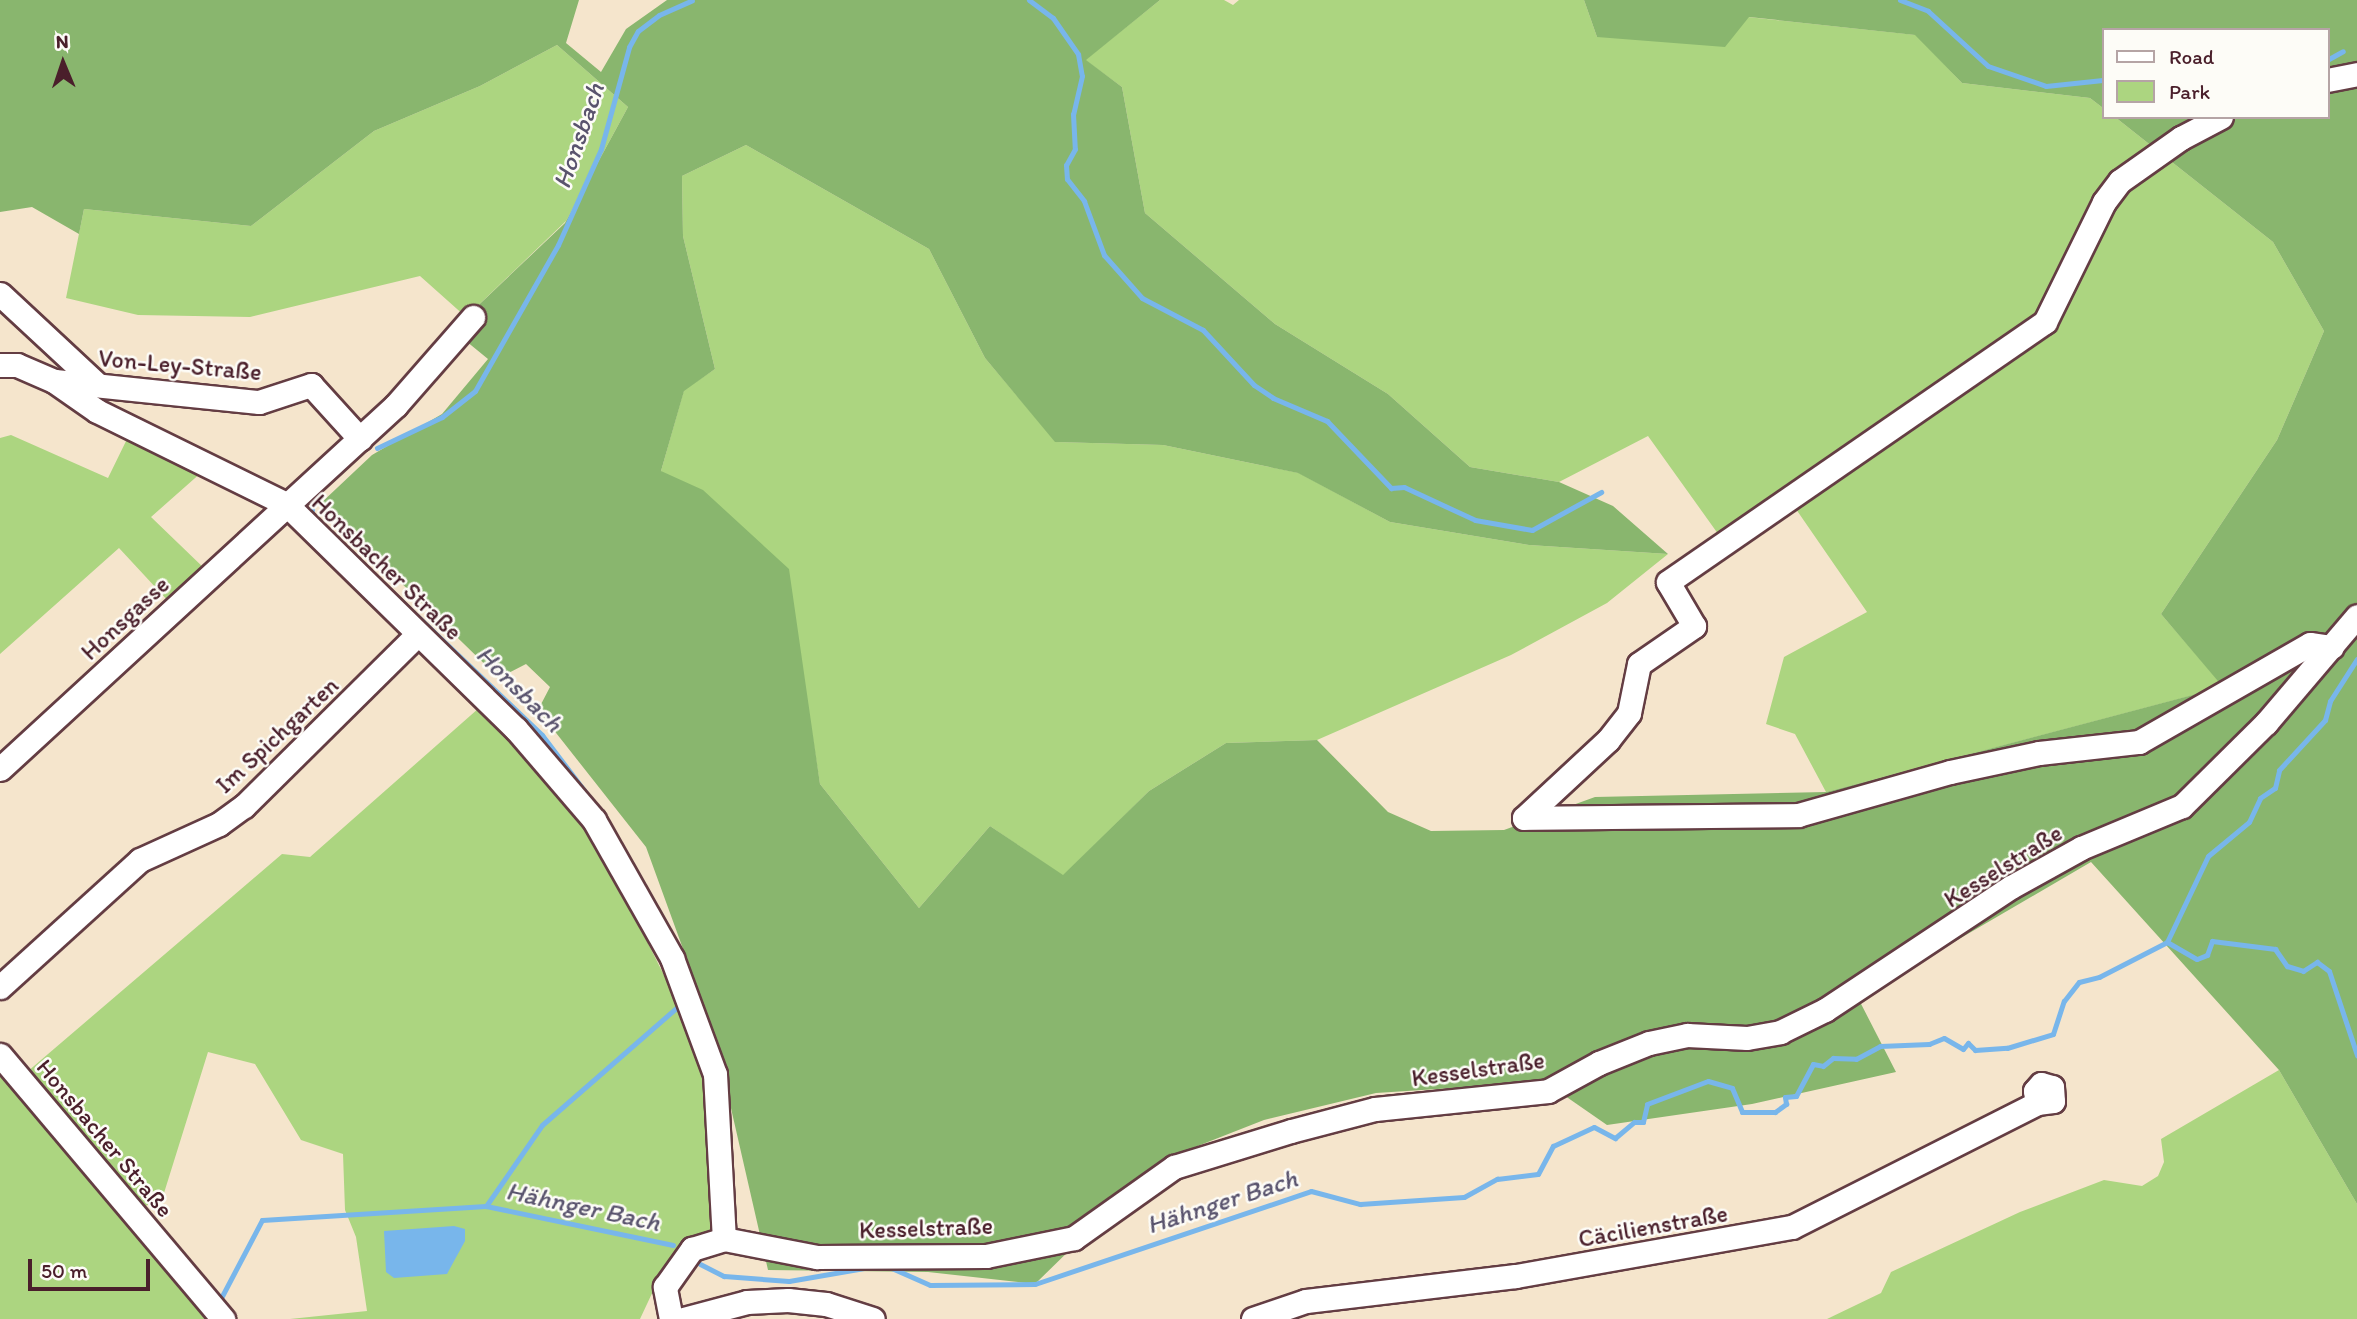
<!DOCTYPE html>
<html>
<head>
<meta charset="utf-8">
<style>
	body { margin:0 }
	#map { position:relative; width:2357px; height:1319px; overflow:hidden; background:#f5e5cc; font-family:Itim,sans-serif }
	div>[style] { position:absolute }
	[style*='--x'] { left:calc(var(--x)*1px); top:calc(var(--y)*1px); width:calc(var(--w)*1px); rotate:calc(var(--a)*1deg) }
	.green>* { inset:0; background:#acd580 }
	.forest>* { inset:0; background:#89b66e }
	.water>* { inset:0; background:#78b6eb }
	.stream>* { height:5px; margin:-2.5px; padding:0 2.5px; transform-origin:2.5px; border-radius:2.5px; background:#78b6eb }
	.roads { filter:drop-shadow(2px 0 #643d43) drop-shadow(-2px 0 #643d43) drop-shadow(0 2px #643d43) drop-shadow(0 -2px #643d43) }
	.minor>* { height:23px; margin:-11.5px; padding:0 11.5px; transform-origin:11.5px; border-radius:11.5px; background:#fff }
	span { translate:-50% -50%; white-space:nowrap; text-align:center; line-height:1.15; -webkit-text-stroke:5px #fdfcf7; paint-order:stroke }
	.street-label { font-size:24px; color:#4a1f2b }
	.water-label { font-size:26px; color:#5a546e; font-style:italic }
	.legend { position:absolute; left:2102px; top:28px; width:228px; height:91px; box-sizing:border-box; background:#fdfcf7; border:2px solid #b5a4a5; margin:0; padding:9px 12px; list-style:none; font-size:21px; color:#4a1f2b }
	.legend li { display:flex; align-items:center; gap:14px; height:35px }
	.legend b { width:35px; border:2px solid #b5a4a5 }
	.north { position:absolute; left:28px; top:28px; width:70px; height:70px; -webkit-text-stroke:5px #fdfcf7; paint-order:stroke; rotate:358deg; font-size:19px; font-weight:700; line-height:28px; text-align:center; color:#4a1f2b }
	.north::after { content:''; display:block; margin:auto; width:24px; height:32px; background:#4a1f2b; clip-path:polygon(50% 0,100% 100%,50% 72%,0 100%) }
	.scale { position:absolute; left:28px; top:1259px; width:122px; height:32px; box-sizing:border-box; border:4px solid #4a1f2b; border-top:0; padding-left:9px; font-size:21px; line-height:24px; white-space:nowrap; color:#4a1f2b; -webkit-text-stroke:5px #fdfcf7; paint-order:stroke }
</style>
</head>
<body>
<div id="map">
	<div class="green">
		<div style="clip-path:polygon(1160px 0,1224px 0,1233px 5px,1239px 0,1584px 0,1597px 37px,1748px 17px,1916px 35px,1962px 83px,2090px 98px,2103px 108px,2103px 117px,2115px 117px,2273px 242px,2324px 331px,2277px 440px,2161px 614px,2224px 687px,1826px 792px,1795px 734px,1766px 724px,1784px 657px,1867px 612px,1789px 499px,1721px 538px,1648px 436px,1559px 482px,1470px 467px,1388px 394px,1275px 324px,1145px 213px,1122px 87px,1085px 60px)"></div>
		<div style="clip-path:polygon(557px 45px,628px 107px,566px 221px,466px 317px,420px 276px,250px 317px,138px 315px,66px 298px,84px 209px,251px 226px,374px 131px,480px 86px)"></div>
		<div style="clip-path:polygon(746px 145px,929px 249px,985px 358px,1056px 442px,1163px 445px,1299px 473px,1390px 522px,1529px 545px,1668px 554px,1607px 603px,1511px 655px,1317px 740px,1226px 743px,1149px 791px,1063px 876px,990px 826px,919px 908px,820px 784px,805px 689px,661px 471px,684px 390px,715px 369px,683px 236px,682px 176px)"></div>
		<div style="clip-path:polygon(11px 435px,108px 478px,129px 435px,203px 471px,151px 517px,206px 570px,170px 603px,119px 548px,0 654px,0 438px)"></div>
		<div style="clip-path:polygon(479px 708px,594px 836px,675px 997px,710px 1075px,718px 1233px,662px 1272px,640px 1319px,290px 1319px,367px 1311px,356px 1237px,345px 1210px,343px 1154px,301px 1140px,255px 1064px,208px 1052px,164px 1193px,146px 1206px,27px 1072px,282px 854px,310px 857px)"></div>
		<div style="clip-path:polygon(0 1065px,218px 1319px,0 1319px)"></div>
		<div style="clip-path:polygon(2279px 1070px,2357px 1204px,2357px 1319px,1827px 1319px,1881px 1293px,1891px 1272px,2020px 1212px,2104px 1180px,2142px 1186px,2158px 1176px,2164px 1162px,2161px 1139px)"></div>
	</div>
	<div class="forest">
		<div style="clip-path:polygon(0 0,579px 0,566px 43px,601px 72px,626px 29px,667px 0,1160px 0,1086px 60px,1122px 87px,1145px 213px,1275px 324px,1388px 394px,1470px 467px,1559px 482px,1613px 506px,1668px 554px,1529px 545px,1390px 522px,1298px 473px,1163px 445px,1055px 442px,985px 358px,929px 249px,746px 145px,682px 176px,683px 236px,715px 369px,684px 391px,661px 471px,703px 490px,789px 569px,820px 784px,919px 908px,990px 826px,1063px 875px,1149px 791px,1226px 743px,1317px 740px,1388px 812px,1431px 831px,1504px 830px,1595px 797px,1826px 792px,2223px 687px,2161px 614px,2277px 440px,2324px 331px,2273px 242px,2115px 117px,2327px 117px,2327px 30px,2103px 30px,2103px 108px,2090px 98px,1962px 83px,1915px 35px,1749px 17px,1725px 47px,1597px 37px,1584px 0,2357px 0,2357px 1204px,2279px 1070px,2091px 862px,1858px 998px,1896px 1072px,1752px 1104px,1607px 1125px,1545px 1082px,1376px 1093px,1264px 1120px,1162px 1160px,1035px 1284px,928px 1272px,768px 1270px,714px 1034px,646px 847px,538px 710px,550px 687px,526px 664px,499px 678px,320px 504px,372px 455px,442px 414px,488px 359px,466px 341px,466px 317px,565px 223px,628px 107px,557px 45px,480px 86px,374px 131px,251px 226px,84px 209px,79px 234px,32px 207px,0 212px)"></div>
	</div>
	<div class="water">
		<div style="clip-path:polygon(454px 1226px,465px 1229px,465px 1241px,447px 1274px,394px 1278px,386px 1272px,384px 1231px)"></div>
	</div>
	<div class="stream">
		<div style="--x:1029;--y:0;--w:30;--a:37"></div>
		<div style="--x:1053;--y:18;--w:44;--a:55.2"></div>
		<div style="--x:1078;--y:54;--w:22;--a:80"></div>
		<div style="--x:1082;--y:76;--w:39;--a:103"></div>
		<div style="--x:1073;--y:114;--w:35;--a:87"></div>
		<div style="--x:1075;--y:149;--w:18;--a:119"></div>
		<div style="--x:1066;--y:165;--w:14;--a:86"></div>
		<div style="--x:1067;--y:179;--w:28;--a:52"></div>
		<div style="--x:1084;--y:201;--w:58;--a:69.7"></div>
		<div style="--x:1104;--y:255;--w:57;--a:48.5"></div>
		<div style="--x:1142;--y:298;--w:69;--a:27.7"></div>
		<div style="--x:1203;--y:330;--w:75;--a:47.2"></div>
		<div style="--x:1254;--y:385;--w:23;--a:34"></div>
		<div style="--x:1273;--y:398;--w:59;--a:23.1"></div>
		<div style="--x:1327;--y:421;--w:93;--a:46.3"></div>
		<div style="--x:1391;--y:488;--w:13;--a:-4"></div>
		<div style="--x:1404;--y:487;--w:78;--a:24.9"></div>
		<div style="--x:1475;--y:520;--w:58;--a:10"></div>
		<div style="--x:1532;--y:530;--w:79;--a:-28.8"></div>
		<div style="--x:1900;--y:0;--w:30;--a:21"></div>
		<div style="--x:1928;--y:11;--w:81;--a:42.5"></div>
		<div style="--x:1988;--y:66;--w:61;--a:19"></div>
		<div style="--x:2046;--y:86;--w:57;--a:-6"></div>
		<div style="--x:2327;--y:60;--w:18;--a:-29"></div>
		<div style="--x:377;--y:448;--w:72;--a:-25.5"></div>
		<div style="--x:442;--y:417;--w:42;--a:-38.2"></div>
		<div style="--x:475;--y:391;--w:168;--a:-60.4"></div>
		<div style="--x:558;--y:245;--w:105;--a:-65.9"></div>
		<div style="--x:601;--y:149;--w:106;--a:-74.6"></div>
		<div style="--x:629;--y:47;--w:18;--a:-61"></div>
		<div style="--x:638;--y:31;--w:26;--a:-37"></div>
		<div style="--x:659;--y:15;--w:36;--a:-24"></div>
		<div style="--x:311;--y:517;--w:24;--a:-83"></div>
		<div style="--x:372;--y:573;--w:235;--a:43.6"></div>
		<div style="--x:542;--y:735;--w:94;--a:52.8"></div>
		<div style="--x:614;--y:833;--w:109;--a:60.4"></div>
		<div style="--x:2167;--y:942;--w:95;--a:-64.5"></div>
		<div style="--x:2208;--y:856;--w:53;--a:-39.7"></div>
		<div style="--x:2249;--y:822;--w:26;--a:-65"></div>
		<div style="--x:2260;--y:798;--w:18;--a:-34"></div>
		<div style="--x:2275;--y:788;--w:18;--a:-77"></div>
		<div style="--x:2279;--y:770;--w:68;--a:-47.4"></div>
		<div style="--x:2325;--y:720;--w:20;--a:-75"></div>
		<div style="--x:2330;--y:701;--w:50;--a:-57.3"></div>
		<div style="--x:689;--y:972;--w:20;--a:75"></div>
		<div style="--x:486;--y:1206;--w:191;--a:11.8"></div>
		<div style="--x:700;--y:1264;--w:27;--a:27"></div>
		<div style="--x:724;--y:1276;--w:65;--a:4.4"></div>
		<div style="--x:789;--y:1281;--w:82;--a:-9.8"></div>
		<div style="--x:887;--y:1266;--w:47;--a:23.8"></div>
		<div style="--x:930;--y:1285;--w:105;--a:-0.5"></div>
		<div style="--x:1035;--y:1284;--w:291;--a:-18.6"></div>
		<div style="--x:1311;--y:1191;--w:51;--a:14.9"></div>
		<div style="--x:1360;--y:1204;--w:104;--a:-3.9"></div>
		<div style="--x:1464;--y:1197;--w:38;--a:-29"></div>
		<div style="--x:1497;--y:1179;--w:41;--a:-7"></div>
		<div style="--x:1538;--y:1174;--w:32;--a:-62"></div>
		<div style="--x:1553;--y:1146;--w:45;--a:-24.9"></div>
		<div style="--x:1594;--y:1127;--w:24;--a:28"></div>
		<div style="--x:1615;--y:1138;--w:25;--a:-40"></div>
		<div style="--x:1634;--y:1122;--w:9;--a:0"></div>
		<div style="--x:1643;--y:1122;--w:18;--a:-77"></div>
		<div style="--x:1647;--y:1104;--w:65;--a:-20.7"></div>
		<div style="--x:1708;--y:1081;--w:25;--a:16"></div>
		<div style="--x:1732;--y:1088;--w:26;--a:67"></div>
		<div style="--x:1742;--y:1112;--w:33;--a:0"></div>
		<div style="--x:1775;--y:1112;--w:14;--a:-36"></div>
		<div style="--x:1786;--y:1104;--w:7;--a:-98"></div>
		<div style="--x:1785;--y:1097;--w:11;--a:-5"></div>
		<div style="--x:1796;--y:1096;--w:36;--a:-62"></div>
		<div style="--x:1813;--y:1064;--w:10;--a:11"></div>
		<div style="--x:1823;--y:1066;--w:13;--a:-39"></div>
		<div style="--x:1833;--y:1058;--w:23;--a:2"></div>
		<div style="--x:1856;--y:1059;--w:27;--a:-28"></div>
		<div style="--x:1880;--y:1046;--w:49;--a:-2.3"></div>
		<div style="--x:1929;--y:1044;--w:16;--a:-22"></div>
		<div style="--x:1944;--y:1038;--w:22;--a:30"></div>
		<div style="--x:1963;--y:1049;--w:8;--a:-50"></div>
		<div style="--x:1968;--y:1043;--w:10;--a:45"></div>
		<div style="--x:1975;--y:1050;--w:32;--a:-4"></div>
		<div style="--x:2007;--y:1048;--w:48;--a:-16.9"></div>
		<div style="--x:2053;--y:1034;--w:35;--a:-72"></div>
		<div style="--x:2064;--y:1001;--w:24;--a:-52"></div>
		<div style="--x:2079;--y:982;--w:21;--a:-14"></div>
		<div style="--x:2099;--y:977;--w:76;--a:-27.2"></div>
		<div style="--x:2167;--y:942;--w:34;--a:30"></div>
		<div style="--x:2197;--y:959;--w:11;--a:-22"></div>
		<div style="--x:2207;--y:955;--w:15;--a:-70"></div>
		<div style="--x:2212;--y:941;--w:64;--a:7.2"></div>
		<div style="--x:2275;--y:949;--w:21;--a:55"></div>
		<div style="--x:2287;--y:966;--w:17;--a:17"></div>
		<div style="--x:2303;--y:971;--w:17;--a:-33"></div>
		<div style="--x:2317;--y:962;--w:15;--a:37"></div>
		<div style="--x:2329;--y:971;--w:89;--a:71.6"></div>
		<div style="--x:221;--y:1298;--w:88;--a:-62.3"></div>
		<div style="--x:262;--y:1220;--w:224;--a:-3.6"></div>
		<div style="--x:486;--y:1206;--w:98;--a:-55.3"></div>
		<div style="--x:542;--y:1125;--w:187;--a:-41.1"></div>
	</div>
	<div class="roads">
		<div class="minor">
			<div style="--x:2327;--y:80;--w:31;--a:-11"></div>
			<div style="--x:0;--y:294;--w:132;--a:42.9"></div>
			<div style="--x:0;--y:365;--w:17;--a:0"></div>
			<div style="--x:17;--y:365;--w:40;--a:23.4"></div>
			<div style="--x:54;--y:381;--w:52;--a:34.9"></div>
			<div style="--x:97;--y:411;--w:211;--a:26.2"></div>
			<div style="--x:286;--y:504;--w:322;--a:44.4"></div>
			<div style="--x:516;--y:729;--w:120;--a:49.4"></div>
			<div style="--x:594;--y:820;--w:159;--a:60.5"></div>
			<div style="--x:672;--y:958;--w:124;--a:69.7"></div>
			<div style="--x:715;--y:1074;--w:165;--a:86.9"></div>
			<div style="--x:55;--y:381;--w:205;--a:5.9"></div>
			<div style="--x:259;--y:402;--w:55;--a:-18.1"></div>
			<div style="--x:311;--y:385;--w:73;--a:47.8"></div>
			<div style="--x:0;--y:769;--w:538;--a:-42.59"></div>
			<div style="--x:396;--y:405;--w:117;--a:-48.8"></div>
			<div style="--x:1524;--y:818;--w:115;--a:-42.9"></div>
			<div style="--x:1608;--y:740;--w:34;--a:-52"></div>
			<div style="--x:1629;--y:713;--w:50;--a:-78.5"></div>
			<div style="--x:1639;--y:664;--w:67;--a:-34.6"></div>
			<div style="--x:1694;--y:626;--w:51;--a:-120.6"></div>
			<div style="--x:1668;--y:582;--w:458;--a:-34.6"></div>
			<div style="--x:2045;--y:322;--w:134;--a:-63.8"></div>
			<div style="--x:2104;--y:202;--w:26;--a:-53"></div>
			<div style="--x:2120;--y:181;--w:75;--a:-35.2"></div>
			<div style="--x:2181;--y:138;--w:45;--a:-27.7"></div>
			<div style="--x:1524;--y:818;--w:274;--a:-0.6"></div>
			<div style="--x:1798;--y:815;--w:158;--a:-15.8"></div>
			<div style="--x:1950;--y:772;--w:91;--a:-12.1"></div>
			<div style="--x:2039;--y:753;--w:101;--a:-6.3"></div>
			<div style="--x:2139;--y:742;--w:197;--a:-29.8"></div>
			<div style="--x:2310;--y:644;--w:22;--a:8"></div>
			<div style="--x:0;--y:987;--w:189;--a:-42.2"></div>
			<div style="--x:140;--y:860;--w:87;--a:-24.5"></div>
			<div style="--x:219;--y:824;--w:31;--a:-36"></div>
			<div style="--x:244;--y:806;--w:243;--a:-44.7"></div>
			<div style="--x:0;--y:1055;--w:346;--a:49.8"></div>
			<div style="--x:671;--y:1319;--w:33;--a:-101"></div>
			<div style="--x:665;--y:1287;--w:47;--a:-54.6"></div>
			<div style="--x:692;--y:1249;--w:34;--a:-17"></div>
			<div style="--x:724;--y:1239;--w:95;--a:11"></div>
			<div style="--x:817;--y:1257;--w:169;--a:-0.3"></div>
			<div style="--x:986;--y:1256;--w:90;--a:-11.6"></div>
			<div style="--x:1074;--y:1238;--w:123;--a:-35.4"></div>
			<div style="--x:1174;--y:1167;--w:122;--a:-17.1"></div>
			<div style="--x:1291;--y:1131;--w:87;--a:-14.7"></div>
			<div style="--x:1375;--y:1109;--w:174;--a:-5.9"></div>
			<div style="--x:1548;--y:1091;--w:58;--a:-28.8"></div>
			<div style="--x:1599;--y:1063;--w:54;--a:-21.8"></div>
			<div style="--x:1649;--y:1043;--w:39;--a:-12"></div>
			<div style="--x:1687;--y:1035;--w:60;--a:2.9"></div>
			<div style="--x:1747;--y:1038;--w:34;--a:-10"></div>
			<div style="--x:1780;--y:1032;--w:50;--a:-26.1"></div>
			<div style="--x:1825;--y:1010;--w:223;--a:-33.5"></div>
			<div style="--x:2011;--y:887;--w:80;--a:-29.1"></div>
			<div style="--x:2081;--y:848;--w:109;--a:-22.6"></div>
			<div style="--x:2182;--y:806;--w:118;--a:-44.7"></div>
			<div style="--x:2266;--y:723;--w:140;--a:-49.6"></div>
			<div style="--x:683;--y:1319;--w:66;--a:-14.9"></div>
			<div style="--x:747;--y:1302;--w:41;--a:-2.8"></div>
			<div style="--x:788;--y:1300;--w:38;--a:6"></div>
			<div style="--x:826;--y:1304;--w:49;--a:17.7"></div>
			<div style="--x:1253;--y:1319;--w:56;--a:-18.8"></div>
			<div style="--x:1306;--y:1301;--w:211;--a:-6.8"></div>
			<div style="--x:1516;--y:1276;--w:280;--a:-10.1"></div>
			<div style="--x:1792;--y:1227;--w:275;--a:-26.8"></div>
			<div style="--x:2037;--y:1103;--w:16;--a:-7"></div>
			<div style="--x:2053;--y:1101;--w:14;--a:-94"></div>
			<div style="--x:2052;--y:1087;--w:11;--a:-165"></div>
			<div style="--x:2041;--y:1084;--w:9;--a:131"></div>
			<div style="--x:2035;--y:1091;--w:12;--a:81"></div>
		</div>
	</div>
	<div class="street-label">
		<span style="left:180px;top:365px;rotate:5deg">Von-Ley-Straße</span>
		<span style="left:387px;top:567px;rotate:44deg">Honsbacher Straße</span>
		<span style="left:125px;top:618px;rotate:-43deg">Honsgasse</span>
		<span style="left:277px;top:735px;rotate:-43deg">Im Spichgarten</span>
		<span style="left:2003px;top:866px;rotate:-32deg">Kesselstraße</span>
		<span style="left:1478px;top:1069px;rotate:-8deg">Kesselstraße</span>
		<span style="left:105px;top:1138px;rotate:50deg">Honsbacher Straße</span>
		<span style="left:1653px;top:1226px;rotate:-10deg">Cäcilienstraße</span>
		<span style="left:926px;top:1228px;rotate:-2deg">Kesselstraße</span>
	</div>
	<div class="water-label">
		<span style="left:579px;top:136px;rotate:-71deg">Honsbach</span>
		<span style="left:519px;top:689px;rotate:45deg">Honsbach</span>
		<span style="left:1222px;top:1202px;rotate:-18deg">Hähnger Bach</span>
		<span style="left:583px;top:1207px;rotate:12deg">Hähnger Bach</span>
	</div>
	<ul class="legend">
	<li><b style="height:9px;background:#fff"></b>Road</li>
	<li><b style="height:19px;background:#acd580"></b>Park</li>
	</ul>
	<div class="north">N</div>
	<div class="scale">50 m</div>
</div>
</body>
</html>
